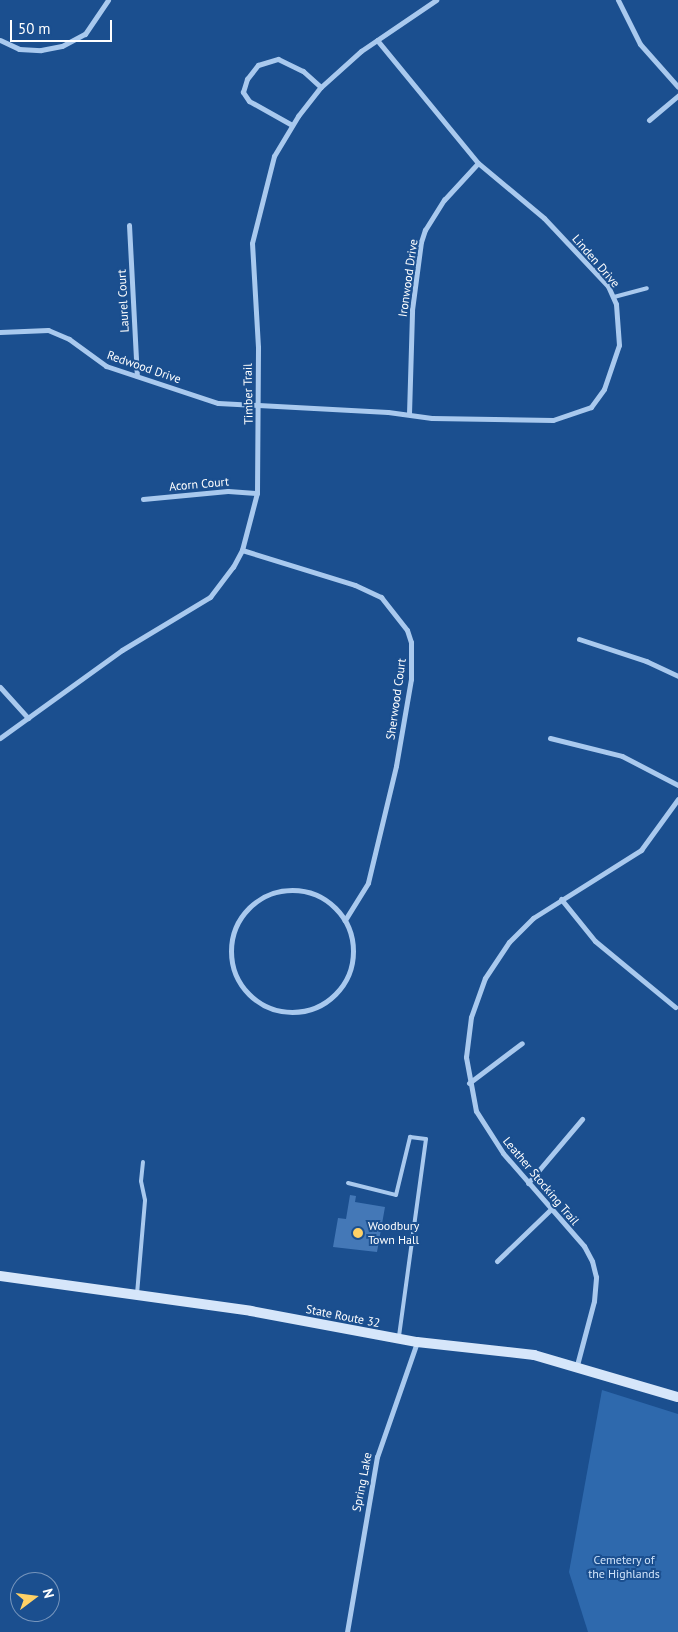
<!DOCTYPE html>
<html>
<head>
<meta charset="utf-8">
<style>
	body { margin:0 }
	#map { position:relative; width:678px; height:1632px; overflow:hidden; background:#1b4f8f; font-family:"PT Sans",sans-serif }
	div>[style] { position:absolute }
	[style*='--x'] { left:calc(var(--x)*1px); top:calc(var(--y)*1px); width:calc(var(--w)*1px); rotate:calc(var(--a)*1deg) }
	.green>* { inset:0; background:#2e69ad }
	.building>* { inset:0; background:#4478b7 }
	.lane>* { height:4px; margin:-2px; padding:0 2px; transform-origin:2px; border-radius:2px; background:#a9c9ee }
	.street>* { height:5px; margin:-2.5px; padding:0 2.5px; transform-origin:2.5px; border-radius:2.5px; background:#a9c9ee }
	.street>.ring { margin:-2.5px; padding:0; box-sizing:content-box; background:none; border:5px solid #a9c9ee; border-radius:50% }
	.secondary>* { height:10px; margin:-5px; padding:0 5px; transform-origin:5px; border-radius:5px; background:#d6e6fa }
	.dots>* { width:14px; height:14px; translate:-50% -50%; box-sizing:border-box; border:2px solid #1b4f8f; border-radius:50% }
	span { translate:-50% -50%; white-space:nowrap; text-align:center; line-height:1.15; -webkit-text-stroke:4px #1b4f8f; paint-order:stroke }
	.street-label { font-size:12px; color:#fff }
	.poi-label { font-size:12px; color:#fff }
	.left { translate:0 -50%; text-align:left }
	.park-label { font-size:12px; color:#cfe3fa }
	.north { position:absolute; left:10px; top:1572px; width:50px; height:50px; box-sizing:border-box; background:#1b4f8f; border:1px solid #7695bc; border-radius:50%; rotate:75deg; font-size:14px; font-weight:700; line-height:20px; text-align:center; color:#fff }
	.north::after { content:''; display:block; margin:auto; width:18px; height:22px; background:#ffd166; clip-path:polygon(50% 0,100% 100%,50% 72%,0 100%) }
	.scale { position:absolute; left:10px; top:20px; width:102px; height:22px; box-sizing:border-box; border:2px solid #fff; border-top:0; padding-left:6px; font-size:15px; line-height:18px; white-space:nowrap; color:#fff; -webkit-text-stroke:4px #1b4f8f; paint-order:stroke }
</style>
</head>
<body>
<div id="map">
	<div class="green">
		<div style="clip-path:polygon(602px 1390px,678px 1414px,678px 1632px,588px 1632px,569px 1572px)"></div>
	</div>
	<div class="building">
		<div style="clip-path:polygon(350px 1195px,356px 1196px,355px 1202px,385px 1207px,377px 1252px,333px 1247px,338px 1218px,346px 1219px)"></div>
	</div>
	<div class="lane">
		<div style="--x:614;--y:297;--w:34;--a:-15"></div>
		<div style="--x:348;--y:1183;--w:49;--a:14"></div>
		<div style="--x:396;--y:1195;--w:60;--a:-76.4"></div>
		<div style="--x:410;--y:1137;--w:16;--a:7"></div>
		<div style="--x:426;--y:1139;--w:199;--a:97.8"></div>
		<div style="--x:137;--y:1294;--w:94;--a:-85.1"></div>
		<div style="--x:145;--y:1200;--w:19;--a:-102"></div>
		<div style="--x:141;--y:1181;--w:19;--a:-84"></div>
	</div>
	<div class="street">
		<div style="--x:618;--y:0;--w:49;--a:63.4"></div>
		<div style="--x:640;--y:44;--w:57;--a:48.5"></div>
		<div style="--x:0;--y:40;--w:21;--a:25"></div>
		<div style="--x:19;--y:49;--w:22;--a:3"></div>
		<div style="--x:41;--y:50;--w:21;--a:-11"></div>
		<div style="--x:62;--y:46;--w:26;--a:-28"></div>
		<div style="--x:85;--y:34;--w:41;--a:-55.9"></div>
		<div style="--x:649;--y:120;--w:38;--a:-40"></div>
		<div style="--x:292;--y:125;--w:49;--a:-150.8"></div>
		<div style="--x:249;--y:101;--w:11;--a:-124"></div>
		<div style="--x:243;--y:92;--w:14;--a:-73"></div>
		<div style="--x:247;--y:79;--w:18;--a:-52"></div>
		<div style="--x:258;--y:65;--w:21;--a:-17"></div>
		<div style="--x:278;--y:59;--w:28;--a:26"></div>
		<div style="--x:303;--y:71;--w:24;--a:42"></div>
		<div style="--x:129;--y:225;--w:151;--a:87"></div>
		<div style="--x:0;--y:332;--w:48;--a:-2.4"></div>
		<div style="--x:48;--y:330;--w:23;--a:23"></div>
		<div style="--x:69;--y:339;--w:46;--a:36.1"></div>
		<div style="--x:106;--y:366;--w:118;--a:18.3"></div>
		<div style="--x:218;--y:403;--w:170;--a:3"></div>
		<div style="--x:388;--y:412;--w:44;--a:7.8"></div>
		<div style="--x:432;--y:418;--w:121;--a:0.9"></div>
		<div style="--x:553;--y:420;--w:40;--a:-18.9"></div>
		<div style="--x:591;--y:407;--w:22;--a:-54"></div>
		<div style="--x:604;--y:389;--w:46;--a:-71.2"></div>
		<div style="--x:619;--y:345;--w:41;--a:-94.2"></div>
		<div style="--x:616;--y:304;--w:20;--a:-114"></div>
		<div style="--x:608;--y:286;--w:93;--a:-133.3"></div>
		<div style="--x:544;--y:218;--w:86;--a:-140.2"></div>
		<div style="--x:478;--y:163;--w:159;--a:-129.4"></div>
		<div style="--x:409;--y:414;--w:104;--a:-88.3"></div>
		<div style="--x:412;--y:310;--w:69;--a:-82.5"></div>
		<div style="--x:421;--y:242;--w:13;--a:-72"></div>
		<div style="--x:425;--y:230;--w:36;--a:-58"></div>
		<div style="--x:444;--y:200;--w:50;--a:-47.4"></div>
		<div style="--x:143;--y:499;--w:85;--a:-5.4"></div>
		<div style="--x:228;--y:491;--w:29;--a:4"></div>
		<div style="--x:242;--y:550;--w:118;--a:17.2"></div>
		<div style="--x:355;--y:585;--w:29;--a:25"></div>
		<div style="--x:381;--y:597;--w:42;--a:51.8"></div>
		<div style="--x:407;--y:630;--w:13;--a:72"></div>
		<div style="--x:411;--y:642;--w:37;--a:90"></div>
		<div style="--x:411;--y:679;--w:88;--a:99.8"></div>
		<div style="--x:396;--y:766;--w:120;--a:103.5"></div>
		<div style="--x:368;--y:883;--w:44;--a:121.9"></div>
		<div style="--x:579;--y:639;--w:71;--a:18.2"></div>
		<div style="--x:646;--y:661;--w:35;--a:25"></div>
		<div style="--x:0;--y:687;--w:42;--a:47.9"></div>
		<div style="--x:0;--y:738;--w:150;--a:-35.8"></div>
		<div style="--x:122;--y:650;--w:103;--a:-31.1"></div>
		<div style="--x:210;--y:597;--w:38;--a:-53"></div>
		<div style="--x:233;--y:567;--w:19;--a:-62"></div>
		<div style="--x:242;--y:550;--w:59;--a:-75.3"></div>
		<div style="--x:257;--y:493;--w:146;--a:-89.6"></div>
		<div style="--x:258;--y:347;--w:104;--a:-93.3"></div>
		<div style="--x:252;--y:243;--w:90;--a:-75.8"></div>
		<div style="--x:274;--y:156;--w:47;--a:-59"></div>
		<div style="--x:298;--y:116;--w:37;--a:-52"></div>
		<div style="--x:321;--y:87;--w:54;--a:-42"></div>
		<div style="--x:361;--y:51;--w:91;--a:-34.2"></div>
		<div style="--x:550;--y:738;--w:74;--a:14"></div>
		<div style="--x:622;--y:756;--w:63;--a:27.4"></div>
		<div class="ring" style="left:231px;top:890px;width:117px;height:117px"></div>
		<div style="--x:561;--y:899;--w:54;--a:51"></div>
		<div style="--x:595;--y:941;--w:104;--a:39.5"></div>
		<div style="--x:469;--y:1083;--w:66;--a:-37"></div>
		<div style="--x:528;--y:1183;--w:84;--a:-49.8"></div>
		<div style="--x:497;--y:1261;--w:75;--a:-43.9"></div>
		<div style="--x:577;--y:1365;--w:66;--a:-75.1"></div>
		<div style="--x:594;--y:1301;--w:24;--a:-85"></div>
		<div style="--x:596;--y:1277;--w:16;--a:-104"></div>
		<div style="--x:592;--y:1261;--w:17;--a:-118"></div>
		<div style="--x:584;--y:1246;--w:123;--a:-131.1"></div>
		<div style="--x:503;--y:1153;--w:50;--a:-122.7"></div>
		<div style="--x:476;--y:1111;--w:55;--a:-100.5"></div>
		<div style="--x:466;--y:1057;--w:40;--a:-82.9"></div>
		<div style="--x:471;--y:1017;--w:41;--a:-70.3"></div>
		<div style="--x:485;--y:978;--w:43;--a:-56.3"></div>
		<div style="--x:509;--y:942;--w:34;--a:-45"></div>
		<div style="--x:533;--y:918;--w:128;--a:-32.2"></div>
		<div style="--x:641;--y:850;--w:63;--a:-54"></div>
		<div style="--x:347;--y:1632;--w:178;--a:-80.3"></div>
		<div style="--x:377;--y:1457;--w:122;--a:-70.8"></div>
	</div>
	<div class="secondary">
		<div style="--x:0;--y:1276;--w:253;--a:7.9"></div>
		<div style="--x:251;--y:1311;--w:169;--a:10.6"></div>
		<div style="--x:417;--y:1342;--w:118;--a:6.3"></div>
		<div style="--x:534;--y:1355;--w:150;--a:16.3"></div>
	</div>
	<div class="dots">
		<div style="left:358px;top:1233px;background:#ffd166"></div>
	</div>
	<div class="street-label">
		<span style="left:596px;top:261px;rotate:49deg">Linden Drive</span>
		<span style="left:408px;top:278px;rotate:-82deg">Ironwood Drive</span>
		<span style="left:123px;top:301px;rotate:-93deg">Laurel Court</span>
		<span style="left:144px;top:367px;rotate:19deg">Redwood Drive</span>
		<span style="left:248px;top:394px;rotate:-91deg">Timber Trail</span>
		<span style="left:199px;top:484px;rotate:-5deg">Acorn Court</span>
		<span style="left:396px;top:699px;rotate:-82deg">Sherwood Court</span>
		<span style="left:541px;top:1181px;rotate:50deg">Leather Stocking Trail</span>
		<span style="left:343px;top:1316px;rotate:11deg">State Route 32</span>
		<span style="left:362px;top:1482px;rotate:-79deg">Spring Lake</span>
	</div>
	<div class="poi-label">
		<span class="left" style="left:368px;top:1233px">Woodbury<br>Town Hall</span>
	</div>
	<div class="park-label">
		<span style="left:624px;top:1567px">Cemetery of<br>the Highlands</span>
	</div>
	<div class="north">N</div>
	<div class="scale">50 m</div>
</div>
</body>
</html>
